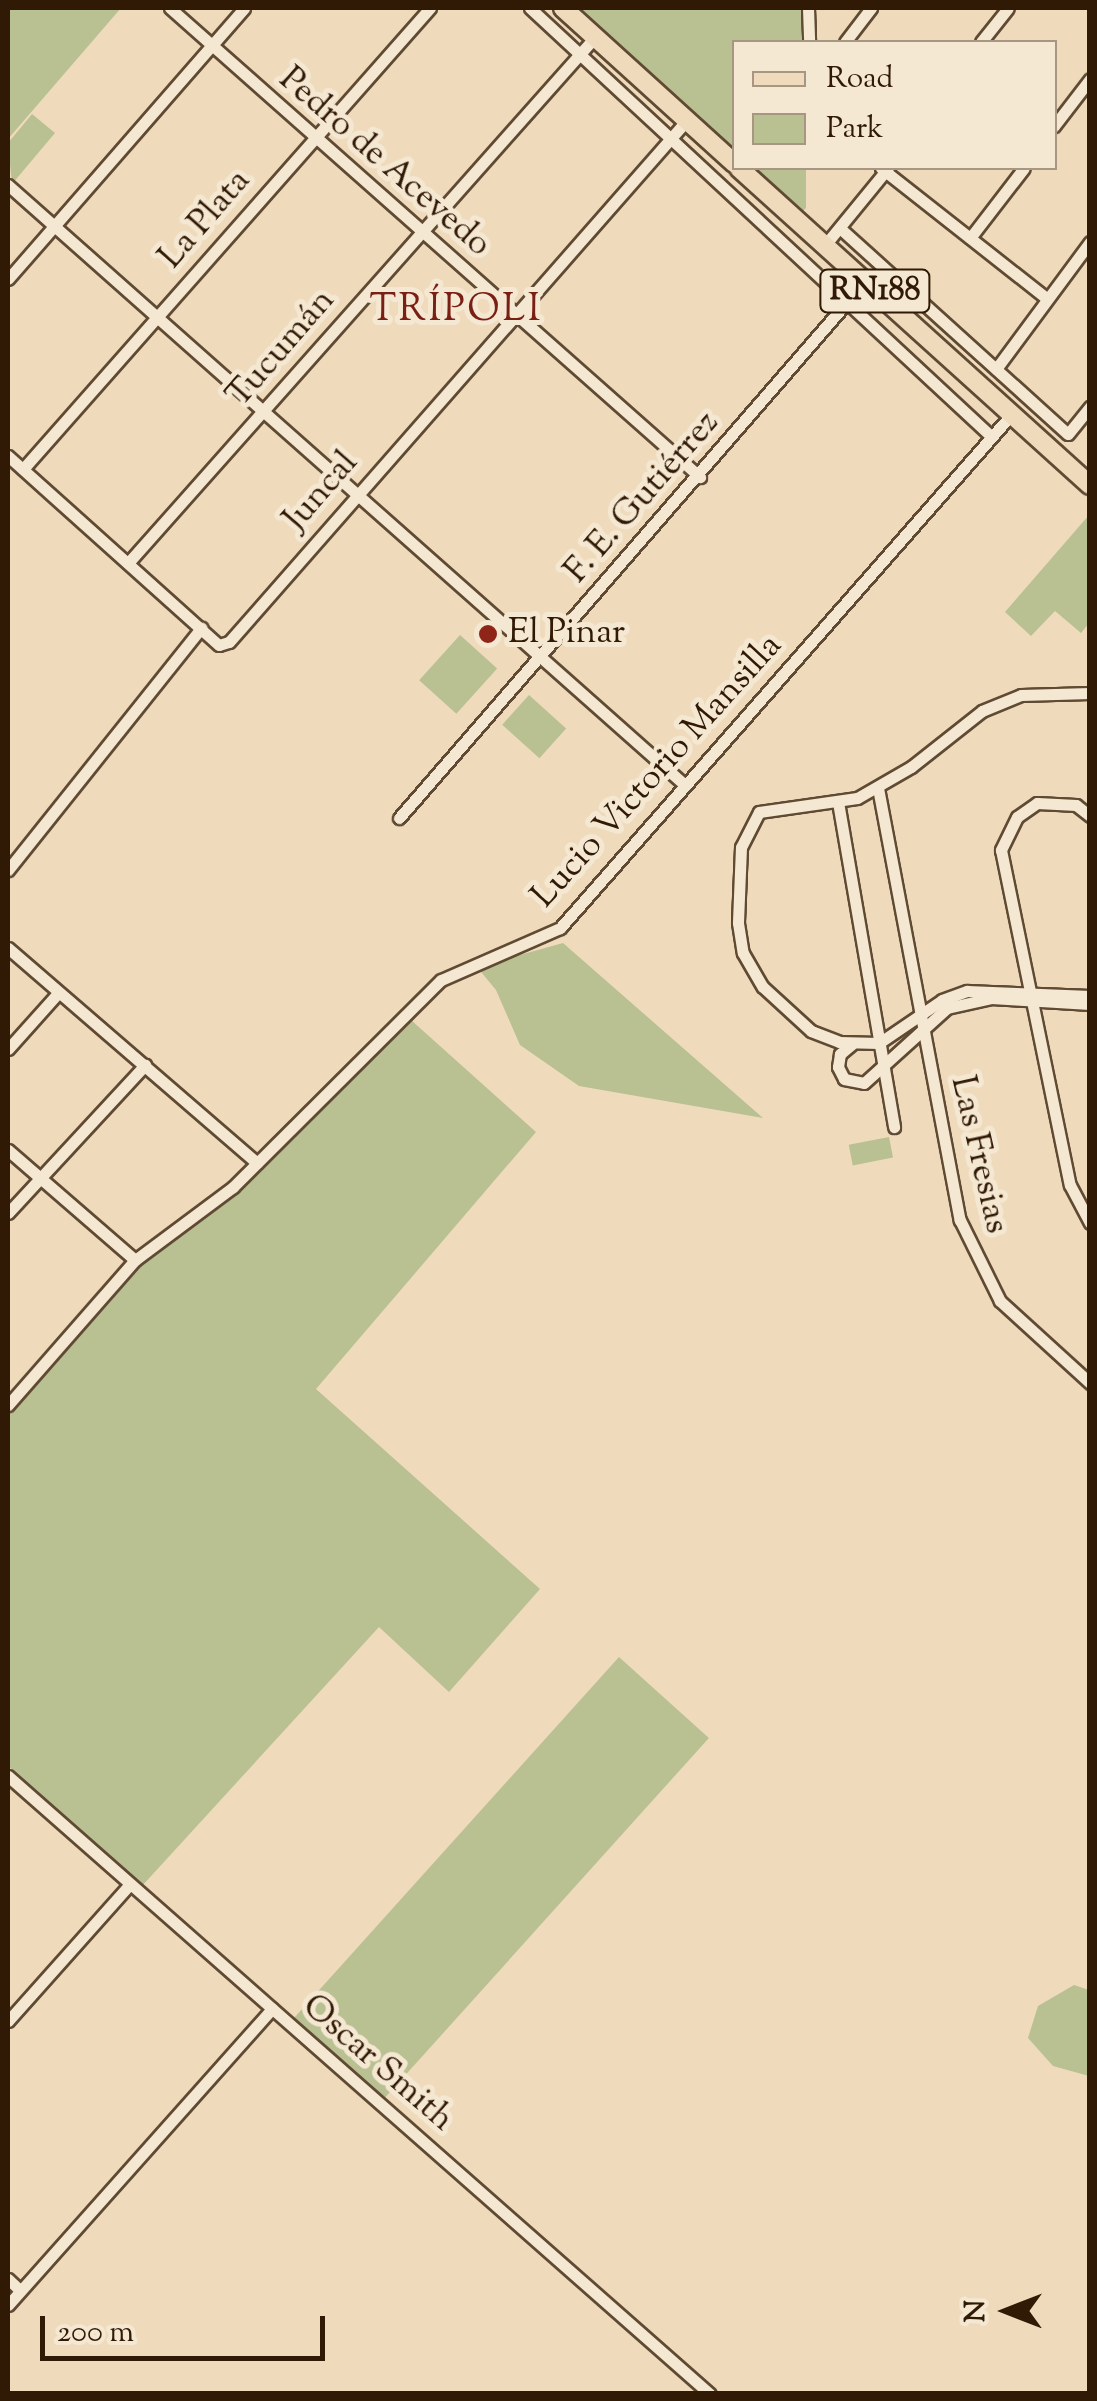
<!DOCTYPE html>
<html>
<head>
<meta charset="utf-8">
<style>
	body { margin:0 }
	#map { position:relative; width:1097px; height:2401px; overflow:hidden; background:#efdbbc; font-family:"Sorts Mill Goudy",serif }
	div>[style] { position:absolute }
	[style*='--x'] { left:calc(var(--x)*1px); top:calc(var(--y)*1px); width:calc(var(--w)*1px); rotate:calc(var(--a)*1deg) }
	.green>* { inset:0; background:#b9c091; transform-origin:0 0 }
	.roads { filter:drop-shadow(2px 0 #604a33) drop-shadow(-2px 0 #604a33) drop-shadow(0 2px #604a33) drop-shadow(0 -2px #604a33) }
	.street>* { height:11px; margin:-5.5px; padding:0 5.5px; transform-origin:5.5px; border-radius:5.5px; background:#f5e8d3 }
	.primary>* { height:18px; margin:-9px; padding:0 9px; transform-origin:9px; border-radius:9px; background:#efdbbc }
	.dots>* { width:28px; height:28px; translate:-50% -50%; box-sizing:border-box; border:5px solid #f5e8d3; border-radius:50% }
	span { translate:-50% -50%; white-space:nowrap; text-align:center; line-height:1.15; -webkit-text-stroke:10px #f5e8d3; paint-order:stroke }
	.shield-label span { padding:2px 8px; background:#f5e8d3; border:2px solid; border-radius:8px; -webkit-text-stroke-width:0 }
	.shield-label { font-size:32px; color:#311a05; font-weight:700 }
	.street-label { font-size:35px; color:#311a05 }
	.poi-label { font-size:35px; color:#311a05 }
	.left { translate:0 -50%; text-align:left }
	.neighbourhood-label { font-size:38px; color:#7a1f14; letter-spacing:2.5px }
	.frame { position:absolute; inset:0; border:10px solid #311a05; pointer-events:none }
	.legend { position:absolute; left:732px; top:40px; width:325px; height:130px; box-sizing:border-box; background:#f5e8d3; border:2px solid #a79681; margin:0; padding:12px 18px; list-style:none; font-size:30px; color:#311a05 }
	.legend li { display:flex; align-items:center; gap:20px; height:50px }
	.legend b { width:50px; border:2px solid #a79681 }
	.north { position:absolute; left:957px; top:2261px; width:100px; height:100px; -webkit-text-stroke:8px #f5e8d3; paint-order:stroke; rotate:270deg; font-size:28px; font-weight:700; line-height:40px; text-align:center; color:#311a05 }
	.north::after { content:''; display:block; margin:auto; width:35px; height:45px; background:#311a05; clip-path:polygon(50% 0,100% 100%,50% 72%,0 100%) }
	.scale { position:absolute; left:40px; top:2316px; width:285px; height:45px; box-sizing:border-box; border:5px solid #311a05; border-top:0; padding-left:12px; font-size:30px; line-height:35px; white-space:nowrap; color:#311a05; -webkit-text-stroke:8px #f5e8d3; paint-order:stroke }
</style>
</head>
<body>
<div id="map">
	<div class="green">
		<div style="clip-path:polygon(8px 8px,121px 8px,8px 139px)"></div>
		<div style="clip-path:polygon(572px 8px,803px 8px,804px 42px,734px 42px,734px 156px)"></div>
		<div style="clip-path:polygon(32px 114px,55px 133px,12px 184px,8px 143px)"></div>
		<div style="clip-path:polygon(747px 168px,806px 168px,806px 208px,799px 215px)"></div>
		<div style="clip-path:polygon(1089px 515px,1089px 623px,1081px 633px,1055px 611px,1031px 636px,1005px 612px)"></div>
		<div style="left:460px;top:635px;width:50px;height:61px;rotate:42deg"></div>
		<div style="left:529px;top:695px;width:50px;height:40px;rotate:42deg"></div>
		<div style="clip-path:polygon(563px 943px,763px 1118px,579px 1086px,520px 1045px,496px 990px,477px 967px)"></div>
		<div style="clip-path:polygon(411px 1020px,536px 1132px,316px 1389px,540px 1589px,449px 1692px,379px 1627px,142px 1886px,8px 1766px,8px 1414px,154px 1251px,244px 1187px)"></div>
		<div style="left:889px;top:1137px;width:21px;height:41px;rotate:79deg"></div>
		<div style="left:619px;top:1657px;width:121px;height:488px;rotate:42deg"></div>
		<div style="clip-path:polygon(1074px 1985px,1089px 1990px,1089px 2076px,1053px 2066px,1028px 2038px,1038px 2006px)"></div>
	</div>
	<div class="roads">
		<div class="street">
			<div style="--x:170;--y:8;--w:708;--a:41.51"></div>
			<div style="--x:530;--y:8;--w:630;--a:42.88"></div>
			<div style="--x:808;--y:8;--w:34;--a:88"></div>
			<div style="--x:845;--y:42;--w:43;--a:-52.6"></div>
			<div style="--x:981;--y:42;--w:43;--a:-51.5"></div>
			<div style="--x:1054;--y:126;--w:59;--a:-52.5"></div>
			<div style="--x:881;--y:168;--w:210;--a:38.2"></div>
			<div style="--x:8;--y:185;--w:905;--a:41.55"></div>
			<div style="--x:842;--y:230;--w:304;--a:42.1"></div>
			<div style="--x:1068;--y:434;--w:35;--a:-51"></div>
			<div style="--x:970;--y:238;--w:88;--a:-52.4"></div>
			<div style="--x:825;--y:245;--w:99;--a:-50.7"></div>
			<div style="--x:8;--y:279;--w:359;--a:-48.9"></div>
			<div style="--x:996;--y:369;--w:158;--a:-53.5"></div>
			<div style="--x:8;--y:456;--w:283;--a:41.9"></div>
			<div style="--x:219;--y:645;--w:10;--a:-17"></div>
			<div style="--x:229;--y:642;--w:694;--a:-48.74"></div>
			<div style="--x:23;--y:469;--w:615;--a:-48.56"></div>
			<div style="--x:128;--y:563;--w:703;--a:-48.4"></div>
			<div style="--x:1090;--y:693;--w:69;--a:178.3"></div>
			<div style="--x:1021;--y:695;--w:42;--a:157.7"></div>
			<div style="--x:982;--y:711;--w:90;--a:141.7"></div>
			<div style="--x:911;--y:767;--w:62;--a:150.1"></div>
			<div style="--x:857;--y:798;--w:99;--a:171.9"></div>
			<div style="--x:759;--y:812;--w:39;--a:117"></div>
			<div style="--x:741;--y:847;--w:76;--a:92.3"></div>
			<div style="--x:738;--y:923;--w:30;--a:81"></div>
			<div style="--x:743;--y:953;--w:39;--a:60"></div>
			<div style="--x:763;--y:987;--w:65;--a:42.5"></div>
			<div style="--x:811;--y:1031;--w:30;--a:21"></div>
			<div style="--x:839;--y:1042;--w:40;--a:1.4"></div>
			<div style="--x:879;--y:1043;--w:76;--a:-34.3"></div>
			<div style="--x:942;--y:1000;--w:27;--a:-20"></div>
			<div style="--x:967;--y:991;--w:123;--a:2.3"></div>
			<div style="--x:878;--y:788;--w:440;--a:79.3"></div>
			<div style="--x:960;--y:1220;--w:90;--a:63.7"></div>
			<div style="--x:1000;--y:1301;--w:122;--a:42.3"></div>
			<div style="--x:838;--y:802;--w:330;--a:80.2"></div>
			<div style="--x:1090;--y:816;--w:18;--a:-142"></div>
			<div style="--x:1076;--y:805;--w:39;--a:-177"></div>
			<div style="--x:1037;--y:803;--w:24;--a:145"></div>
			<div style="--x:1017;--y:817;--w:37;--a:116"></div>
			<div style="--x:1001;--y:850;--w:342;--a:78.4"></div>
			<div style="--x:1070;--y:1185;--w:43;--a:62.2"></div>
			<div style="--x:399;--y:818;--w:683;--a:-49.03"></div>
			<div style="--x:8;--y:870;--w:310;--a:-51.4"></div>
			<div style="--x:8;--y:948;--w:329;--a:40.8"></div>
			<div style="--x:852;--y:1044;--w:16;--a:140"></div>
			<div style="--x:840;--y:1054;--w:13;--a:99"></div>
			<div style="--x:838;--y:1067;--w:13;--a:63"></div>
			<div style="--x:844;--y:1079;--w:20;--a:11"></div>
			<div style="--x:864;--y:1083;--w:112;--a:-42.1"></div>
			<div style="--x:947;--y:1008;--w:45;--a:-12.8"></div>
			<div style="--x:991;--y:998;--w:99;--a:3.5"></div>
			<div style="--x:8;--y:1049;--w:75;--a:-48.2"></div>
			<div style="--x:8;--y:1150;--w:168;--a:40.9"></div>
			<div style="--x:8;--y:1213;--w:202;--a:-47.2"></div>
			<div style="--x:8;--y:1405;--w:193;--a:-48.8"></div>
			<div style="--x:135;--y:1260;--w:122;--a:-36.7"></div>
			<div style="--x:233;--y:1187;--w:293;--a:-44.9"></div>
			<div style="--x:441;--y:980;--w:130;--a:-23.6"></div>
			<div style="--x:560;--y:928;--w:683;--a:-48.68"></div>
			<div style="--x:8;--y:1776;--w:935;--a:41.36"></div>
			<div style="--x:8;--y:2021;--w:183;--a:-48.3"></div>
			<div style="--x:8;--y:2279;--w:16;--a:43"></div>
			<div style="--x:8;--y:2305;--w:397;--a:-48.3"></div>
		</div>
		<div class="primary">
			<div style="--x:563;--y:8;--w:231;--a:42.2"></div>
			<div style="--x:739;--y:168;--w:473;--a:42.1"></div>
		</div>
	</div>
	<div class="dots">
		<div style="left:488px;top:634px;background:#8f2418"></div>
	</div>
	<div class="shield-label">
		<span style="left:875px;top:291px">RN188</span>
	</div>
	<div class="street-label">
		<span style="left:384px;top:163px;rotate:41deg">Pedro de Acevedo</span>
		<span style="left:206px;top:220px;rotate:-49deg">La Plata</span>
		<span style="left:282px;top:349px;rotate:-49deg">Tucumán</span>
		<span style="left:322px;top:492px;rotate:-49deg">Juncal</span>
		<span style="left:643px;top:498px;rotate:-49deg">F. E. Gutiérrez</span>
		<span style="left:658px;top:772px;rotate:-48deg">Lucio Victorio Mansilla</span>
		<span style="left:978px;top:1155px;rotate:77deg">Las Fresias</span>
		<span style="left:377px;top:2064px;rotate:41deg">Oscar Smith</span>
	</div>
	<div class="poi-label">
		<span class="left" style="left:508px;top:634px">El Pinar</span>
	</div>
	<div class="neighbourhood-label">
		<span style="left:456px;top:312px">TRÍPOLI</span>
	</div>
	<div class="frame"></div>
	<ul class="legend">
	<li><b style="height:12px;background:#efdbbc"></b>Road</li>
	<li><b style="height:28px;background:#b9c091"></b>Park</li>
	</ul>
	<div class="north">N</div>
	<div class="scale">200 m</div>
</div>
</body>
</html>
